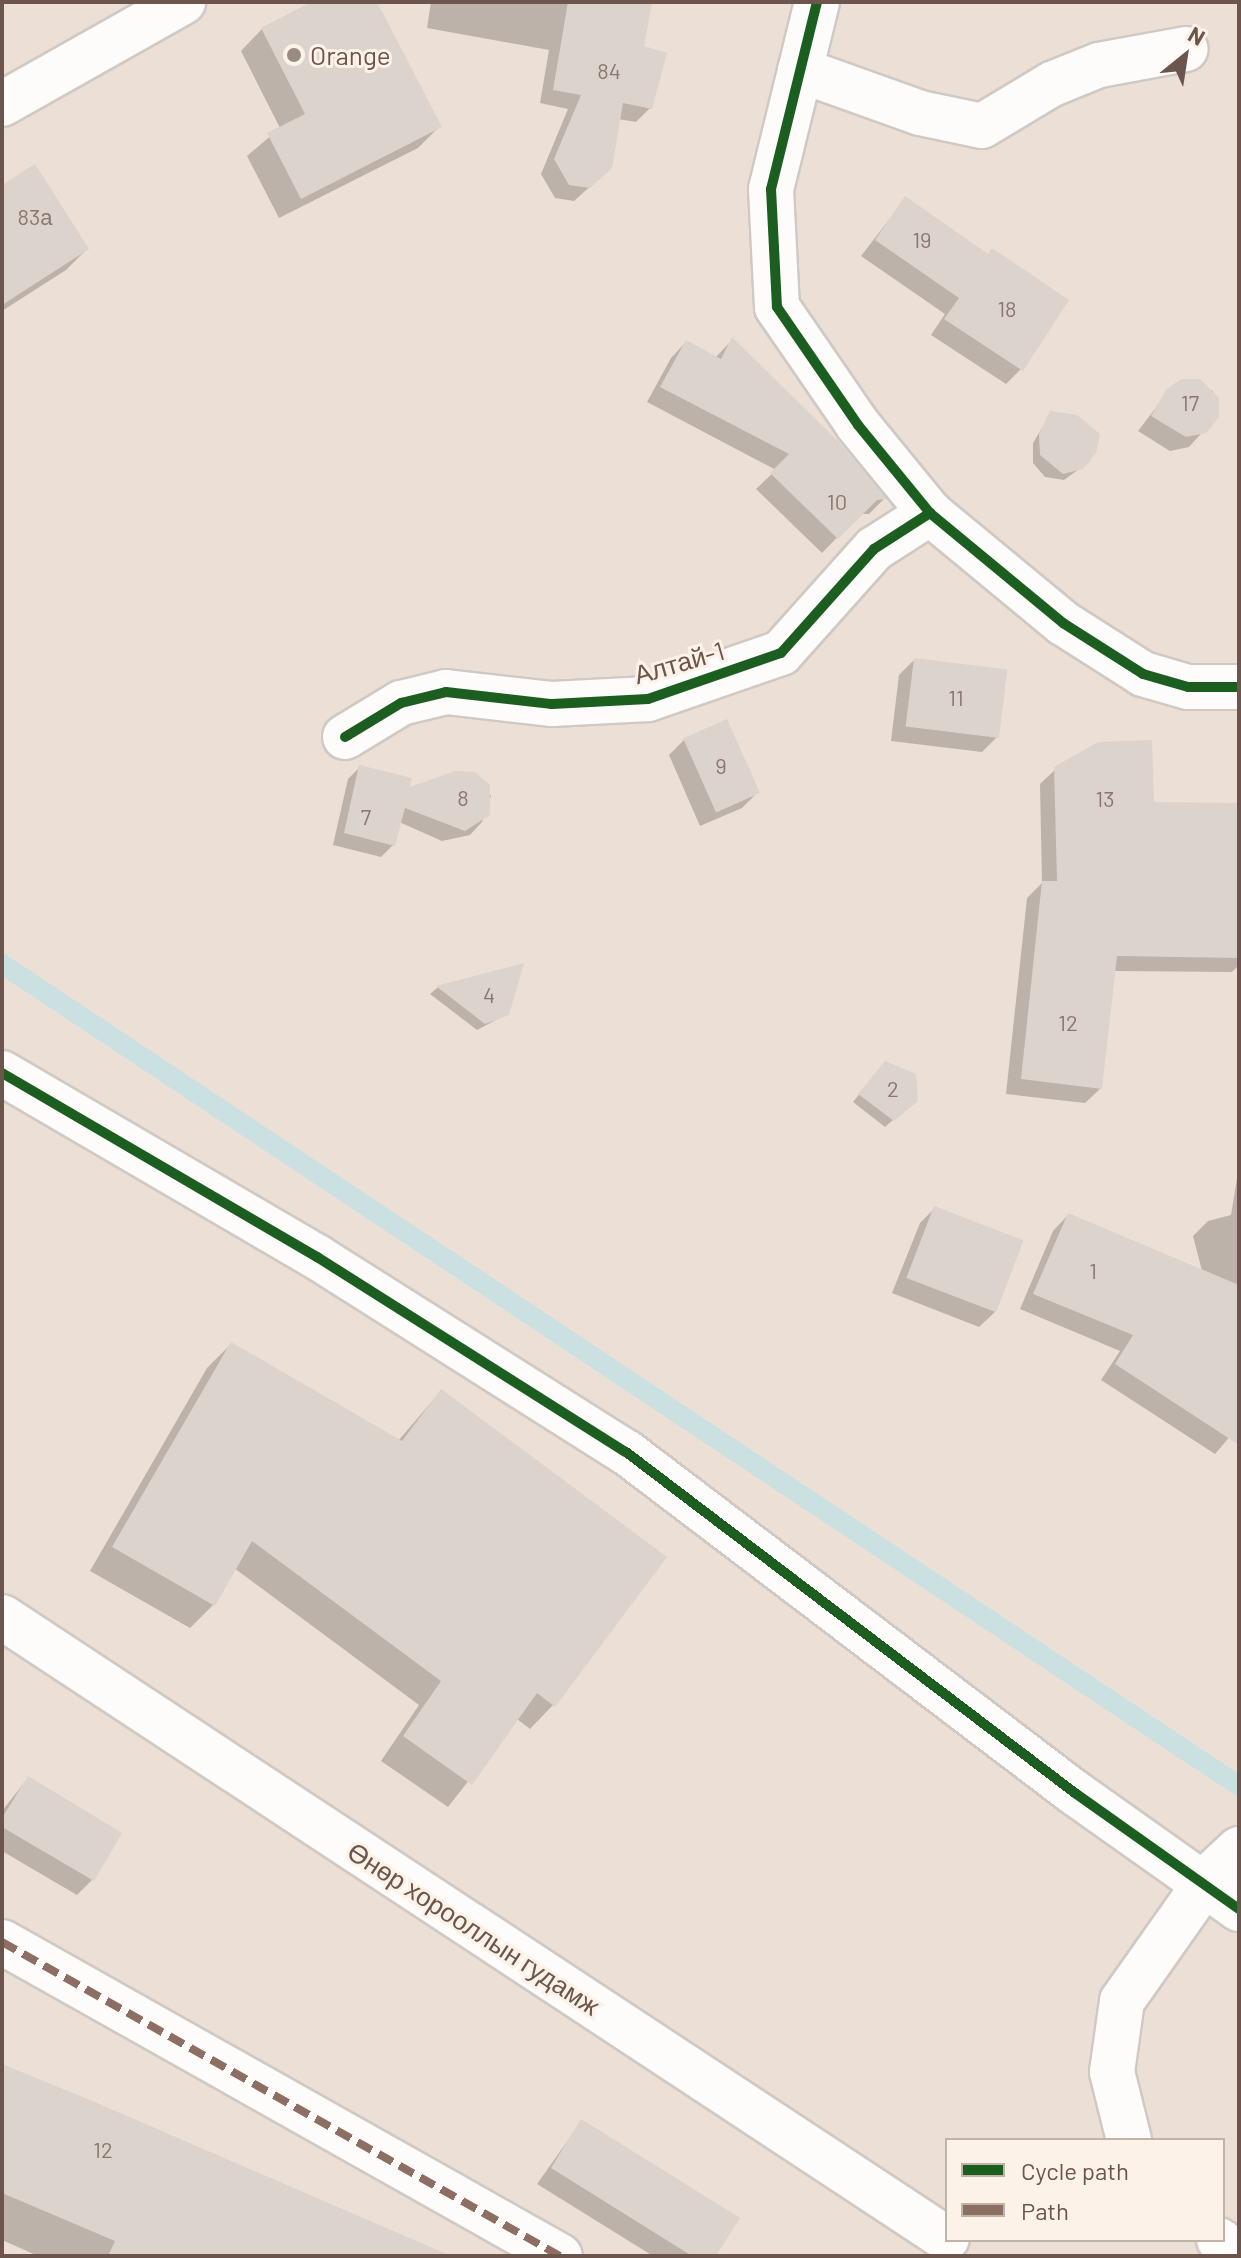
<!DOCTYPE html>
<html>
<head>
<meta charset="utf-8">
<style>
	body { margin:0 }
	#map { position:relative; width:1241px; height:2258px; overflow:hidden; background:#f3ede7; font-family:Barlow,sans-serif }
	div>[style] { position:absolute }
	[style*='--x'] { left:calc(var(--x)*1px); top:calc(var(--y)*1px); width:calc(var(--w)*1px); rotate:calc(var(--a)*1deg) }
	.residential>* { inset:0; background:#ecdfd5 }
	.shadow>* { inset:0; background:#0003 }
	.stream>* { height:20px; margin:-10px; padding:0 10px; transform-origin:10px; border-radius:10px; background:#cbe1e1 }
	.building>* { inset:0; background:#dcd3cd; transform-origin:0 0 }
	.roads { filter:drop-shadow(2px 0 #d0c9c3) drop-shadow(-2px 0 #d0c9c3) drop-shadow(0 2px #d0c9c3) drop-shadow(0 -2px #d0c9c3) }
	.minor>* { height:44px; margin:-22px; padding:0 22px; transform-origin:22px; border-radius:22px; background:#fdfcfb }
	.secondary>* { height:44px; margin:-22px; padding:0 22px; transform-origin:22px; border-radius:22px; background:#fdfcfb }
	.quiet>* { height:8px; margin-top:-4px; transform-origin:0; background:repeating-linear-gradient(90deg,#8d6e63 0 16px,transparent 0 24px) }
	.cycleway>* { height:10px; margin:-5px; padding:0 5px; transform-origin:5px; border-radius:5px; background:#1b5e20 }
	.dots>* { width:22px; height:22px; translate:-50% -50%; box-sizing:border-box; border:4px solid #fcf2e7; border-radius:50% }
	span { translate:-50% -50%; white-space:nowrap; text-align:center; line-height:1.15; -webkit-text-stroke:6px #fcf2e7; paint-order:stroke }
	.number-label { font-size:22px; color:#8a776f }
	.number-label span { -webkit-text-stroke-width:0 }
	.poi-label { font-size:26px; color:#6c554c }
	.left { translate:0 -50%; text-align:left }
	.street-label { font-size:26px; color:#6c554c }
	.frame { position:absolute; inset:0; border:4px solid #6c554c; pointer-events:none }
	.legend { position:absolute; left:945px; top:2138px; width:280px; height:104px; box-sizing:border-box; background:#fcf2e7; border:2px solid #c2b3a9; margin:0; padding:10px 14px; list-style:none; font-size:24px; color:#6c554c }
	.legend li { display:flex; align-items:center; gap:16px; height:40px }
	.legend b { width:40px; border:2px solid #c2b3a9 }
	.north { position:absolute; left:1145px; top:16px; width:80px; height:80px; -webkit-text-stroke:6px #fcf2e7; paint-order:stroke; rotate:30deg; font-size:22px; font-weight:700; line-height:32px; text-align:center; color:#6c554c }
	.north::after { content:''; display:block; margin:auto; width:28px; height:36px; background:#6c554c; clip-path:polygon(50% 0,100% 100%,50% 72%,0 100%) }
</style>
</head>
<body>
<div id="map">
	<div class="residential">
		<div style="clip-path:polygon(evenodd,2px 2px,1239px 2px,1239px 2256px,2px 2256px,2px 2px,947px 2140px,1223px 2140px,1223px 2240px,947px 2240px,947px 2140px)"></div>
	</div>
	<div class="shadow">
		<div style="clip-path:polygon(316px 2px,375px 2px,439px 127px,418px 148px,279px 218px,247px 156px,280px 128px,241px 51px,262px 29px)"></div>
		<div style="clip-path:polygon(431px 2px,650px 2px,641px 48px,650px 108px,636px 122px,618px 119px,595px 182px,574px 201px,555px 198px,541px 174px,568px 109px,540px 103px,549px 50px,427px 28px)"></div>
		<div style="clip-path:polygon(2px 187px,87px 249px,66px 270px,2px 311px)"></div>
		<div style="clip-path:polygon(905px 199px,987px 256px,1021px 369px,1006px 384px,931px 335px,945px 314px,861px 256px)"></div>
		<div style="clip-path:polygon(732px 340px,884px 499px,869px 514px,860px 514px,822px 553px,756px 489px,776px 470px,647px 402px,671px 358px,686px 342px,715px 358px)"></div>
		<div style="clip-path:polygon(1189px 380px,1213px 391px,1217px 416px,1189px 447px,1170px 451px,1138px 431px,1174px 384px)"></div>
		<div style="clip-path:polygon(1051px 413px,1097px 435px,1089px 462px,1064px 480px,1045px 477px,1033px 463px,1033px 443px)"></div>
		<div style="clip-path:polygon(914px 660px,997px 737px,982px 752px,891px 741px,899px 675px)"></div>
		<div style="clip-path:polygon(684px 740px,757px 793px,742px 808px,700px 826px,669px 755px)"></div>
		<div style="clip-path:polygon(360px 767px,407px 790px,474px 774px,491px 796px,482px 822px,470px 835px,442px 841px,399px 822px,393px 845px,381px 857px,333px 845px,348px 779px)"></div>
		<div style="clip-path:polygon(1056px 769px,1152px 804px,1239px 805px,1239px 965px,1232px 972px,1114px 971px,1101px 1088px,1085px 1103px,1006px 1094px,1027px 898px,1042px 883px,1040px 784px)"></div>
		<div style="clip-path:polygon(521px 965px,507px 1014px,477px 1030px,430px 994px,437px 988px)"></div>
		<div style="clip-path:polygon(878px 1071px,911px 1104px,885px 1127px,853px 1102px)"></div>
		<div style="clip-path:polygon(1239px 1166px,1239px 1426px,1215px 1454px,1101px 1380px,1120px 1351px,1020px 1309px,1053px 1231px,1068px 1215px,1202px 1271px,1193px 1236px,1208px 1221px,1231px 1215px)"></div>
		<div style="clip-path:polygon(935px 1208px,995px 1312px,979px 1327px,892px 1293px,920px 1223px)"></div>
		<div style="clip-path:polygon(231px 1344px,398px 1441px,441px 1391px,553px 1705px,530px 1729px,517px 1719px,448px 1807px,381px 1761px,419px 1705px,234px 1568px,213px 1605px,190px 1628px,90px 1571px,207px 1368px)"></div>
		<div style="clip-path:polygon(28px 1778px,92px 1880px,77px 1895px,2px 1851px,2px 1811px)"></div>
		<div style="clip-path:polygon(2px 2065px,450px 2256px,38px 2256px,2px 2240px)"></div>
		<div style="clip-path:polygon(581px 2122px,714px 2256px,653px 2256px,537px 2184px)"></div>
	</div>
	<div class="stream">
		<div style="--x:2;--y:964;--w:1485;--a:33.6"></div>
	</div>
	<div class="building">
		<div style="clip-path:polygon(311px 2px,377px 2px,442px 127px,301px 199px,267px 133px,305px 114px,261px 28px)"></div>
		<div style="clip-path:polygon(568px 2px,652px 2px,644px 46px,667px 53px,652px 109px,623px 103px,612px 168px,590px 188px,569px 185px,554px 159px,581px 95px,553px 90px)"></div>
		<div style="clip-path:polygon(35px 164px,89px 249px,2px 305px,2px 185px)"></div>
		<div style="clip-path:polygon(905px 196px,988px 254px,992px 248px,1069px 300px,1023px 371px,944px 319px,959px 298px,875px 240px)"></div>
		<div style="clip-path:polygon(732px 337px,839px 442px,887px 499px,877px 500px,838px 539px,770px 473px,789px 454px,660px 387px,686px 340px,721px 359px)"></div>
		<div style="clip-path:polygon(1181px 379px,1200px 379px,1219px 398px,1219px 417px,1206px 433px,1186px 437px,1151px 416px,1166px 390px)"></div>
		<div style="clip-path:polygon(1050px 411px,1077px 415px,1100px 434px,1096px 453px,1083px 469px,1063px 474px,1040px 455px,1039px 434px)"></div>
		<div style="left:914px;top:658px;width:94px;height:69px;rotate:7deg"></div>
		<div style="left:727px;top:719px;width:81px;height:48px;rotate:66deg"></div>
		<div style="clip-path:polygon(1152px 740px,1154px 802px,1239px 803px,1239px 958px,1117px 956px,1102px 1089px,1021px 1079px,1042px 881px,1057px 881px,1054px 767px,1098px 742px)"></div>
		<div style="clip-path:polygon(359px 765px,412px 778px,410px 787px,455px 771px,475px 772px,490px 785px,490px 815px,465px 831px,405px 808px,395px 846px,344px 833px)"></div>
		<div style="clip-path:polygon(524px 963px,509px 1015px,485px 1024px,436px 986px)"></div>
		<div style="clip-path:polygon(885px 1061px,916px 1074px,918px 1101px,894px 1121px,858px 1094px)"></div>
		<div style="left:934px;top:1206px;width:96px;height:77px;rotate:21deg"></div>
		<div style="clip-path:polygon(1068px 1213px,1239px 1285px,1239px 1445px,1115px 1364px,1133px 1335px,1033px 1294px)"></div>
		<div style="clip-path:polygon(231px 1342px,402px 1441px,441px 1389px,667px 1557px,555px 1707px,537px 1693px,472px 1785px,403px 1736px,441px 1681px,252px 1541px,215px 1606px,112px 1547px)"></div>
		<div style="clip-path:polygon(28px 1776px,122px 1833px,94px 1881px,2px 1827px,2px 1818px)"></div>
		<div style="clip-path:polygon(2px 2064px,90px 2100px,451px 2256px,108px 2256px,115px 2241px,2px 2193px)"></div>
		<div style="clip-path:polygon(581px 2119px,740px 2218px,716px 2256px,692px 2256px,551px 2168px)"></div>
	</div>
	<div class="roads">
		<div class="minor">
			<div style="--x:817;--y:2;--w:193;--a:103.8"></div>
			<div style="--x:771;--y:189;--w:118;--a:87.1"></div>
			<div style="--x:777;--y:307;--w:143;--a:55.5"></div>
			<div style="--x:858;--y:425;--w:114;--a:50.7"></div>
			<div style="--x:930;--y:513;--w:173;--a:39.6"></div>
			<div style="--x:1063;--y:623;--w:95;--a:32.5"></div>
			<div style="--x:1143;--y:674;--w:47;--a:16.1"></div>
			<div style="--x:1188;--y:687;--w:51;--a:0"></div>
			<div style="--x:800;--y:70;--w:127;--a:19.7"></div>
			<div style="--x:920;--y:113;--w:63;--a:11.8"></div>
			<div style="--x:982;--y:126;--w:82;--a:-31"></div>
			<div style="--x:1052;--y:84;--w:51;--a:-22"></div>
			<div style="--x:1099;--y:65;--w:88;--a:-10.4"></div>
			<div style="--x:2;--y:104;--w:208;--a:-29.4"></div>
			<div style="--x:345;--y:737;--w:66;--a:-31.3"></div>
			<div style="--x:401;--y:703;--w:46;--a:-13.7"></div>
			<div style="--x:446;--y:692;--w:107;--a:6.5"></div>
			<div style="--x:552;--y:704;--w:96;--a:-3"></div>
			<div style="--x:648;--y:699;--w:141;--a:-19.1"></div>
			<div style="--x:781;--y:653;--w:140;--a:-48.2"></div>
			<div style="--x:874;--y:549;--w:67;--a:-32.7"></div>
			<div style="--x:2;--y:1073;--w:365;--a:30.3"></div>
			<div style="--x:317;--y:1257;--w:365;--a:32.3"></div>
			<div style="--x:626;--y:1452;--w:564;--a:37.22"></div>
			<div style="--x:1075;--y:1793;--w:201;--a:35.3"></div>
			<div style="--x:2;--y:1942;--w:640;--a:29.37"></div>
			<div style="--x:1129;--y:2140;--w:70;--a:-104"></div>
			<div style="--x:1112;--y:2072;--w:72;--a:-82"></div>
			<div style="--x:1122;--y:2001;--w:154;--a:-54.8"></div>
			<div style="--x:1211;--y:1875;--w:38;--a:-43"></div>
			<div style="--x:1219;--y:2240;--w:24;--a:42"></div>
		</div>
		<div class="secondary">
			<div style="--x:2;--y:1617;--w:1131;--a:33.35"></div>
		</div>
	</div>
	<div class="quiet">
		<div style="--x:2;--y:1942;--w:640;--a:29.37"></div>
	</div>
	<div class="cycleway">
		<div style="--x:817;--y:2;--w:193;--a:103.8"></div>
		<div style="--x:771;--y:189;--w:118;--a:87.1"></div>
		<div style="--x:777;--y:307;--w:143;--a:55.5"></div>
		<div style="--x:858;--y:425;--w:114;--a:50.7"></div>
		<div style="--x:930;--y:513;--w:173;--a:39.6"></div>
		<div style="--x:1063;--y:623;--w:95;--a:32.5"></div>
		<div style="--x:1143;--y:674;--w:47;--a:16.1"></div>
		<div style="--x:1188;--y:687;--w:51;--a:0"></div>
		<div style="--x:345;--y:737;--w:66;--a:-31.3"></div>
		<div style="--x:401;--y:703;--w:46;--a:-13.7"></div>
		<div style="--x:446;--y:692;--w:107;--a:6.5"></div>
		<div style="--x:552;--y:704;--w:96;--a:-3"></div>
		<div style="--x:648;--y:699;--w:141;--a:-19.1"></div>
		<div style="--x:781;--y:653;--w:140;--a:-48.2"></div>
		<div style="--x:874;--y:549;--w:67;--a:-32.7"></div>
		<div style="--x:2;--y:1073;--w:365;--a:30.3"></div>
		<div style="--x:317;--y:1257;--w:365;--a:32.3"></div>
		<div style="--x:626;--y:1452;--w:564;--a:37.22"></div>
		<div style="--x:1075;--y:1793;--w:201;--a:35.3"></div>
	</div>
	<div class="dots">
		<div style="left:294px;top:55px;background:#9b8a82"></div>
	</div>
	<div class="number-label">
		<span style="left:609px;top:71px">84</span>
		<span style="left:35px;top:217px">83а</span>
		<span style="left:922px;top:240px">19</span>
		<span style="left:1007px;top:309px">18</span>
		<span style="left:1190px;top:403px">17</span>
		<span style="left:837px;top:502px">10</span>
		<span style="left:956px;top:698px">11</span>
		<span style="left:721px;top:766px">9</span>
		<span style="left:463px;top:798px">8</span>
		<span style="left:1105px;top:799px">13</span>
		<span style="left:366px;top:817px">7</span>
		<span style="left:489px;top:995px">4</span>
		<span style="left:1068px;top:1023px">12</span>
		<span style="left:893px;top:1089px">2</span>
		<span style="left:1093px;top:1271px">1</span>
		<span style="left:103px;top:2150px">12</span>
	</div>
	<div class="poi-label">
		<span class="left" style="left:310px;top:55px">Orange</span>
	</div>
	<div class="street-label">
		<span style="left:679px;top:662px;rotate:-16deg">Алтай-1</span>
		<span style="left:474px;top:1928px;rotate:33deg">Өнөр хорооллын гудамж</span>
	</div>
	<div class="frame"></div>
	<ul class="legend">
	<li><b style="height:10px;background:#1b5e20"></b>Cycle path</li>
	<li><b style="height:10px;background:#8d6e63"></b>Path</li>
	</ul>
	<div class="north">N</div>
</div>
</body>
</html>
